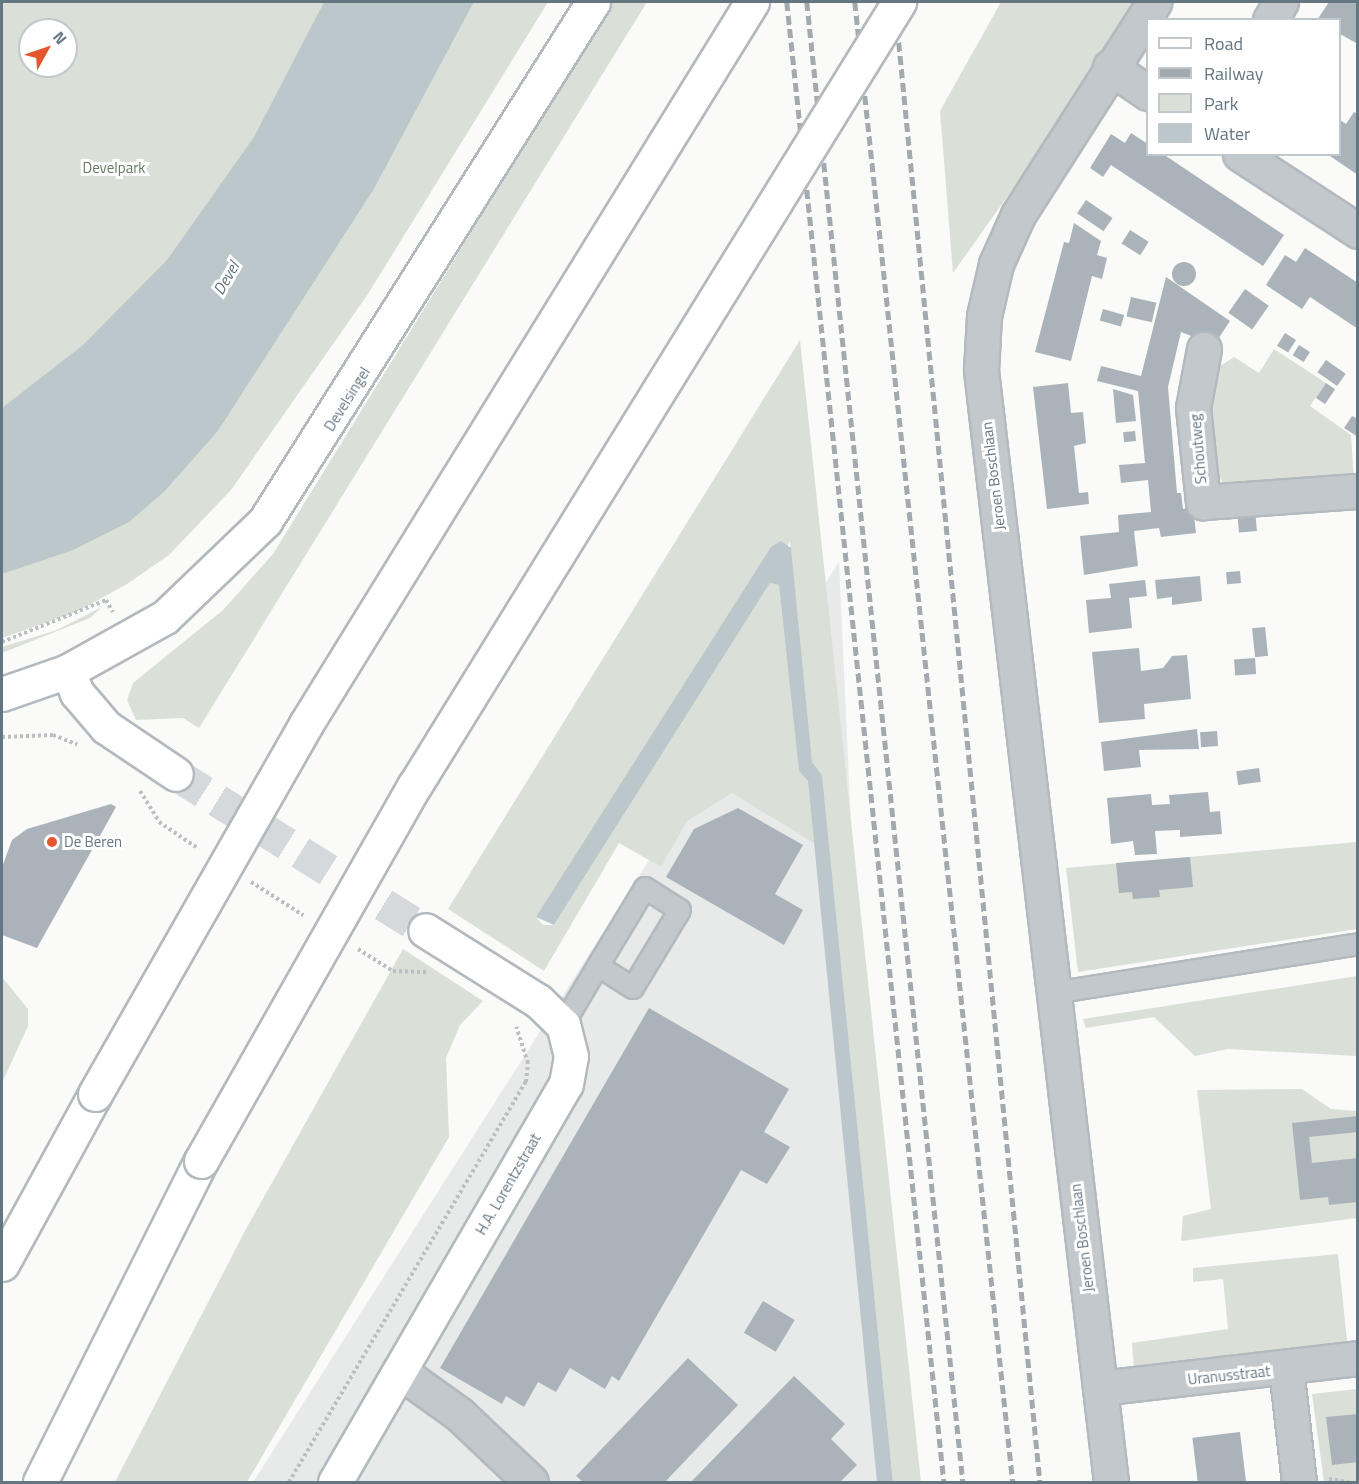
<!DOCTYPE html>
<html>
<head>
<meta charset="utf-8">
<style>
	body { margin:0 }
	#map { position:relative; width:1359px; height:1484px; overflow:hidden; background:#fafaf8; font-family:"Titillium Web",sans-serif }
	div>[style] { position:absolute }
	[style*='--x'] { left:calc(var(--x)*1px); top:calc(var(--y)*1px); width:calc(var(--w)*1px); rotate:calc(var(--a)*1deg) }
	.built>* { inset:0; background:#e8e9e9 }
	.green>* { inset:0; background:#dadfd7 }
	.water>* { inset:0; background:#bbc7cb }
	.building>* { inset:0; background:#aab3b9; transform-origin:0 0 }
	.round { border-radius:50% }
	.secondary-tunnel>* { height:33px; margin-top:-16.5px; transform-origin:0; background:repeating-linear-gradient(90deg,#d5d9db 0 33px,transparent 0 49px) }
	.path>* { height:4px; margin-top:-2px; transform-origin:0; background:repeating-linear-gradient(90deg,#bbbfc2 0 3px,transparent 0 6px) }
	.roads { filter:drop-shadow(2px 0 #b3babf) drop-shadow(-2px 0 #b3babf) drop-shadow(0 2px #b3babf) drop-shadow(0 -2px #b3babf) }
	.lane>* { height:20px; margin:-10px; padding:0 10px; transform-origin:10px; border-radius:10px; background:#c3c8cc }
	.street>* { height:33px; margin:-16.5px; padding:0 16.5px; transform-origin:16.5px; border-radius:16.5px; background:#c3c8cc }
	.secondary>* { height:33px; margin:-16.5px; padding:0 16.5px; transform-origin:16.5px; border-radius:16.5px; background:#fff }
	.highway>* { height:33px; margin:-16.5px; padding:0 16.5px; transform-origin:16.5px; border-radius:16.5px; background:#fff }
	.rail>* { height:4.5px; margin-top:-2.25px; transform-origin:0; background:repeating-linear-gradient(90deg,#a2aab0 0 9px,transparent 0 13.5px) }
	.bridges { filter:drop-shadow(2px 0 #b4b9bd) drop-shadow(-2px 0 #b4b9bd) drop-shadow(0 2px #b4b9bd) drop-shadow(0 -2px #b4b9bd) }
	.highway-bridge>* { height:33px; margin:-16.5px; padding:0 16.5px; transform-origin:16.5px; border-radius:16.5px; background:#fff }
	.dots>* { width:16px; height:16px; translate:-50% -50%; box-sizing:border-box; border:3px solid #fff; border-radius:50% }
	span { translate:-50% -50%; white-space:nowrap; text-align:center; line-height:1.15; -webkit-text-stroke:6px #fff; paint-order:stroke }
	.park-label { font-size:15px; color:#687a64 }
	.street-label { font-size:15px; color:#657683 }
	.poi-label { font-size:15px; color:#657683 }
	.left { translate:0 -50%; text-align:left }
	.water-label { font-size:16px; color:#60757c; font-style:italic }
	.frame { position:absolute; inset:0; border:3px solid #657683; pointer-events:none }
	.legend { position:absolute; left:1146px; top:18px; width:195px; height:138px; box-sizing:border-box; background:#fff; border:2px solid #c1c8cd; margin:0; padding:8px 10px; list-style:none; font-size:18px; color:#657683 }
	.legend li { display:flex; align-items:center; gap:12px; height:30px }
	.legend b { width:30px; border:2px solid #c1c8cd }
	.north { position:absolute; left:18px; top:18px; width:60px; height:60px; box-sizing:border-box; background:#fff; border:2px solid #c1c8cd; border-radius:50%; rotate:50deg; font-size:16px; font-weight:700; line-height:24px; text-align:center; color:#657683 }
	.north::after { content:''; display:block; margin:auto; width:21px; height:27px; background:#e4572e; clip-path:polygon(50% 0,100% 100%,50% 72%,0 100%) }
</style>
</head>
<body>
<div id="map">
	<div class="built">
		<div style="clip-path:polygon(839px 562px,881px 1482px,253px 1482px)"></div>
	</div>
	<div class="green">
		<div style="clip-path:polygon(evenodd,2px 2px,324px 2px,215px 222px,2px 438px,2px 2px,30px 30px,66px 30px,66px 66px,30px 66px,30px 30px)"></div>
		<div style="clip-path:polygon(474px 2px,548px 2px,368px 294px,231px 490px,169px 555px,127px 584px,76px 612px,2px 638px,2px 574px,165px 491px,218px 431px,374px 189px)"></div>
		<div style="clip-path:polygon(613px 2px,647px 2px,199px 728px,183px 718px,136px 720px,127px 700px,133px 683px,223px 610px,273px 554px)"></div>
		<div style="clip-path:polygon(1001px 2px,1145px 2px,953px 273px,940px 111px)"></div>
		<div style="clip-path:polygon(800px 340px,921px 1482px,893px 1482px,822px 775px,812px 762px,790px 542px,536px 917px,543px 925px,554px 925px,770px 583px,779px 585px,799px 770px,808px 781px,814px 843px,732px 793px,687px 821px,661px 867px,619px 843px,544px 971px,448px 909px)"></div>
		<div style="clip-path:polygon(1274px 349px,1326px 383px,1310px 406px,1351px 435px,1354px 483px,1229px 489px,1221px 480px,1214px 468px,1211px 372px,1234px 357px,1259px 373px)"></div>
		<div style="clip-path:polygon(102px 607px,90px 618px,2px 653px,2px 647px,57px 630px)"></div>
		<div style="clip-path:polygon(1357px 842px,1357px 929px,1078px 972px,1066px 868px)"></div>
		<div style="clip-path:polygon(403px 949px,483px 1001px,460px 1025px,446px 1058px,449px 1137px,247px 1482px,115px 1482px,246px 1229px)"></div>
		<div style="clip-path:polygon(1357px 976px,1357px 1056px,1228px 1049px,1195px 1056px,1154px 1017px,1086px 1028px,1083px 1019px)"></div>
		<div style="clip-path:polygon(2px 977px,28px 1009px,28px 1026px,2px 1083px)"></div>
		<div style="clip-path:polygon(1302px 1089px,1331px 1109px,1357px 1111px,1357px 1218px,1181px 1241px,1183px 1216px,1211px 1209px,1197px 1090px)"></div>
		<div style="clip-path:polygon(1338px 1254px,1347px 1341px,1134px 1368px,1132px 1343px,1228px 1329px,1223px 1279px,1193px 1282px,1193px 1268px)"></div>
		<div style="clip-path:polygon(1357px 1389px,1357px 1482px,1324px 1482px,1312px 1394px)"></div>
	</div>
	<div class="water">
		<div style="clip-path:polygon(324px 2px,474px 2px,374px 189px,218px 431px,165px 491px,129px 522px,73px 550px,2px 574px,2px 408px,83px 345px,167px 260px,254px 137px)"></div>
		<div style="clip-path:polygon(781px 541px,791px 548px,812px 762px,822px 775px,893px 1482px,877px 1482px,808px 781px,799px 771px,779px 585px,770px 583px,554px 925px,536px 917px,771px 547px)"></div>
	</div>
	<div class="building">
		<div style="clip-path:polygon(1329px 2px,1358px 2px,1358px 44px,1340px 34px,1340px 20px,1317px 20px)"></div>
		<div style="clip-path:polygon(1354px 112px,1358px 114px,1358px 175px,1327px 154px,1340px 154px,1340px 120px,1346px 124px)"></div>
		<div style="clip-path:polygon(1131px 133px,1148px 144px,1148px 154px,1163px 154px,1284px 235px,1263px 266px,1111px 165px,1103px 177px,1090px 168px,1111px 134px,1125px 143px)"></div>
		<div style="left:1086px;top:200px;width:32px;height:16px;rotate:34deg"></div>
		<div style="clip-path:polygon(1074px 223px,1101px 241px,1097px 255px,1107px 258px,1102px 279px,1092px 276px,1071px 361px,1035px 352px,1064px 242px,1069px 243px)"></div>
		<div style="left:1130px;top:230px;width:22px;height:16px;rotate:32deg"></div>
		<div style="clip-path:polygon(1305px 248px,1358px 283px,1358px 329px,1310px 297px,1302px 309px,1266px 285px,1285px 255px,1296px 262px)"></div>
		<div class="round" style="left:1172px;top:262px;width:24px;height:24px"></div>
		<div style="clip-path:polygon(1166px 277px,1230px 321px,1214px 345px,1181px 332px,1168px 387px,1177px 493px,1181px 493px,1183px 509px,1193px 508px,1196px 533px,1161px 537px,1159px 528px,1134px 531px,1138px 566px,1084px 575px,1080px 536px,1119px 532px,1118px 515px,1151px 512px,1148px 480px,1121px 483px,1119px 465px,1145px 463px,1138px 391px,1097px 381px,1101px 366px,1141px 376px)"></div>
		<div style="left:1245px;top:289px;width:29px;height:29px;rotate:35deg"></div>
		<div style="left:1131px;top:297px;width:26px;height:20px;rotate:13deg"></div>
		<div style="left:1103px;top:309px;width:22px;height:12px;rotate:16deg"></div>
		<div style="left:1285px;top:333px;width:13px;height:15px;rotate:32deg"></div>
		<div style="left:1299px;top:345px;width:13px;height:12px;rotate:32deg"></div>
		<div style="left:1326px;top:360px;width:24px;height:15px;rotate:35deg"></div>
		<div style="clip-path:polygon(1068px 383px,1071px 413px,1083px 412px,1086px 443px,1074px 446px,1079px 493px,1088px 492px,1089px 504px,1047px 509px,1033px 387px)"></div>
		<div style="left:1326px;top:383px;width:11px;height:18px;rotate:34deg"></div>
		<div style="clip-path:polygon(1113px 389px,1133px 395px,1136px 421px,1116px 423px)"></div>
		<div style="clip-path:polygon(1352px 416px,1358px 419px,1358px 437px,1344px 428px)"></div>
		<div style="left:1135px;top:431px;width:10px;height:12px;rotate:84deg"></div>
		<div style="left:1255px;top:509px;width:22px;height:18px;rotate:85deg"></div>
		<div style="left:1240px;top:571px;width:12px;height:14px;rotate:85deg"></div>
		<div style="clip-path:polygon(1200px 576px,1202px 601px,1172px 605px,1172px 597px,1157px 599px,1155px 580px)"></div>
		<div style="clip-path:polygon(1145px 580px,1147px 596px,1129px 598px,1132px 628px,1089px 633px,1086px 600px,1111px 598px,1109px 584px)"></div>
		<div style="left:1265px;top:627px;width:29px;height:13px;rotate:84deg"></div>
		<div style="clip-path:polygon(1139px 648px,1141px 671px,1163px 668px,1172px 656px,1187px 655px,1191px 699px,1144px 704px,1145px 719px,1099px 723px,1092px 652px)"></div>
		<div style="left:1255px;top:658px;width:16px;height:21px;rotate:86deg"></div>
		<div style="clip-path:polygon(1197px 729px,1199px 749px,1139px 750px,1141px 767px,1104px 771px,1101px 742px)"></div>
		<div style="left:1217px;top:731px;width:15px;height:17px;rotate:86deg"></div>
		<div style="left:1259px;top:768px;width:14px;height:23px;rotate:82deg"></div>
		<div style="clip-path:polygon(1208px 792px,1210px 812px,1220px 811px,1222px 834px,1180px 837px,1180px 830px,1155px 831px,1157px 854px,1135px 855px,1133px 841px,1111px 844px,1107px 798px,1151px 794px,1152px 805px,1170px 804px,1169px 795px)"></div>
		<div style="clip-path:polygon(111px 804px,116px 807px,37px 948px,2px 935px,2px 867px,12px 840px,27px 829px)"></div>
		<div style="clip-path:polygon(738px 808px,803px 845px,775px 894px,803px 910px,784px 945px,666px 877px,694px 829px)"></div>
		<div style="clip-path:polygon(1190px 857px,1193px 887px,1159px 890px,1160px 897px,1133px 899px,1132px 892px,1119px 893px,1116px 863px)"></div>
		<div style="clip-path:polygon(649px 1008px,789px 1089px,764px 1132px,790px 1147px,767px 1184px,741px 1170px,619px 1381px,612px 1376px,605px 1389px,570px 1368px,556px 1392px,538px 1382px,524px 1407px,506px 1396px,502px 1404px,440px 1368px)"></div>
		<div style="clip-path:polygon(1358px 1116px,1358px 1132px,1309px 1137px,1312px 1163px,1358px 1158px,1358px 1202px,1329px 1205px,1328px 1197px,1300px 1200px,1292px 1123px)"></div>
		<div style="left:763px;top:1301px;width:37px;height:37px;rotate:31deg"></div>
		<div style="clip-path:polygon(688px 1358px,738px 1405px,665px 1482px,583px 1482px,576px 1476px)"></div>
		<div style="clip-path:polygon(794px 1376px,845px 1424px,831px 1439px,857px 1465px,840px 1482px,691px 1482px)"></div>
		<div style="clip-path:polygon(1358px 1414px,1358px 1462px,1332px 1465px,1326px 1417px)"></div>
		<div style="left:1240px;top:1432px;width:50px;height:48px;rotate:83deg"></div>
	</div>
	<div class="secondary-tunnel">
		<div style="--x:176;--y:774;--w:294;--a:32.1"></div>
	</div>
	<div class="path">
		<div style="--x:2;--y:642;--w:112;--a:-22"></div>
		<div style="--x:106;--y:600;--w:14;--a:60"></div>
		<div style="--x:2;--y:737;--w:51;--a:-2.2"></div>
		<div style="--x:53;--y:735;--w:26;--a:21"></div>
		<div style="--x:140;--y:791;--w:36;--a:58"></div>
		<div style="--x:159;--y:822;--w:48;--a:34"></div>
		<div style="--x:251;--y:882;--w:62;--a:32.4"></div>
		<div style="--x:358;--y:949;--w:41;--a:32.2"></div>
		<div style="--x:393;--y:971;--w:35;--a:2"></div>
		<div style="--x:1329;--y:1479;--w:20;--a:9"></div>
		<div style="--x:289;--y:1482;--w:465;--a:-59.4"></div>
		<div style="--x:526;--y:1082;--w:19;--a:-84"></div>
		<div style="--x:528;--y:1063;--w:38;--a:-108"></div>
	</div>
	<div class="roads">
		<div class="lane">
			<div style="--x:1053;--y:993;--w:309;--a:-9.1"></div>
			<div style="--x:563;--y:1025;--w:69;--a:-59.3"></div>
			<div style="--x:598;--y:966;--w:91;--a:-58.9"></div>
			<div style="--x:645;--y:888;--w:41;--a:32.2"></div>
			<div style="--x:680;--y:910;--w:91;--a:121.1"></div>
			<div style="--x:633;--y:988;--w:41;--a:-147.8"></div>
		</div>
		<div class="street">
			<div style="--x:1270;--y:20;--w:21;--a:-59"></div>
			<div style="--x:1110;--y:67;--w:46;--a:34.4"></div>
			<div style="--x:1240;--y:154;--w:141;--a:33.1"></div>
			<div style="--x:1204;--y:349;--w:60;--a:100.6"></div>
			<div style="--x:1193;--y:408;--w:95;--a:83.9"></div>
			<div style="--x:1203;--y:502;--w:155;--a:-4.1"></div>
			<div style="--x:1286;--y:1368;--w:115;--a:83.5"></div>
			<div style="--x:399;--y:1371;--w:74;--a:35.6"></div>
			<div style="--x:459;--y:1414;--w:99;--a:43.4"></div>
			<div style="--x:1100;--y:1388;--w:260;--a:-6.6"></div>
			<div style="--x:1111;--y:1482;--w:1120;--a:-96.67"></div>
			<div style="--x:981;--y:370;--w:54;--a:-86.8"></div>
			<div style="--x:984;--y:316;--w:53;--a:-77"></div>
			<div style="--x:996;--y:264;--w:54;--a:-65.8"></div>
			<div style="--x:1018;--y:215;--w:253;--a:-57.4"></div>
		</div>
		<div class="secondary">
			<div style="--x:68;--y:671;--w:24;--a:68"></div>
			<div style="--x:77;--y:693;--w:45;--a:49.5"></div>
			<div style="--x:106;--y:727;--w:84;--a:33.9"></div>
			<div style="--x:2;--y:694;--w:70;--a:-19.2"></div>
			<div style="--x:68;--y:671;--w:111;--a:-29.1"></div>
			<div style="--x:165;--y:617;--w:139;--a:-43.8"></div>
			<div style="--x:265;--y:521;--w:614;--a:-57.71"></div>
			<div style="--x:335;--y:1482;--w:460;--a:-59.9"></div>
			<div style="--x:566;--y:1084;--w:28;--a:-80"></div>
			<div style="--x:571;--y:1056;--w:32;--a:-104"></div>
			<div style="--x:563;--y:1025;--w:35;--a:-136"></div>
			<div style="--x:538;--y:1001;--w:133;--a:-147.9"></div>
		</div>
		<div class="highway">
			<div style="--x:2;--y:1264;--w:194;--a:-61.3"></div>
			<div style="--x:40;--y:1482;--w:359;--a:-63.4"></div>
		</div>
	</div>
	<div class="rail">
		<div style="--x:787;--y:2;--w:1488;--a:83.94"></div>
		<div style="--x:807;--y:2;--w:1488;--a:83.98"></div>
		<div style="--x:855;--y:2;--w:1488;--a:83.91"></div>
		<div style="--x:895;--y:2;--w:1487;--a:84.4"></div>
	</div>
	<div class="bridges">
		<div class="highway-bridge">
			<div style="--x:95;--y:1094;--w:426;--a:-60.3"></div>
			<div style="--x:306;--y:724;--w:849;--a:-58.3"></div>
			<div style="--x:201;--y:1161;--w:433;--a:-60.4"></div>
			<div style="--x:415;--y:785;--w:921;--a:-58.28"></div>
		</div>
	</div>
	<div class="dots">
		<div style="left:52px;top:842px;background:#e4572e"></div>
	</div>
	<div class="park-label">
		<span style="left:114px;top:168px">Develpark</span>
	</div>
	<div class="street-label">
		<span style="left:347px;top:399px;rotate:-58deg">Develsingel</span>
		<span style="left:1198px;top:449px;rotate:-95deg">Schoutweg</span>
		<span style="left:993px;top:476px;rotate:-97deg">Jeroen Boschlaan</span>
		<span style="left:508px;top:1184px;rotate:-60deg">H.A. Lorentzstraat</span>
		<span style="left:1082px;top:1238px;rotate:-97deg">Jeroen Boschlaan</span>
		<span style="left:1229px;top:1375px;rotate:-6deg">Uranusstraat</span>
	</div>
	<div class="poi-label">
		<span class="left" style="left:64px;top:842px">De Beren</span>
	</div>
	<div class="water-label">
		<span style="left:226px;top:278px;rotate:-60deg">Devel</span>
	</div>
	<div class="frame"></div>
	<ul class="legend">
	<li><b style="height:8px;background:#fff"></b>Road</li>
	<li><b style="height:8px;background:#a2aab0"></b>Railway</li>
	<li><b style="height:16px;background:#dadfd7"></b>Park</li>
	<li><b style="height:16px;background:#bbc7cb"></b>Water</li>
	</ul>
	<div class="north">N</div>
</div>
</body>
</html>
